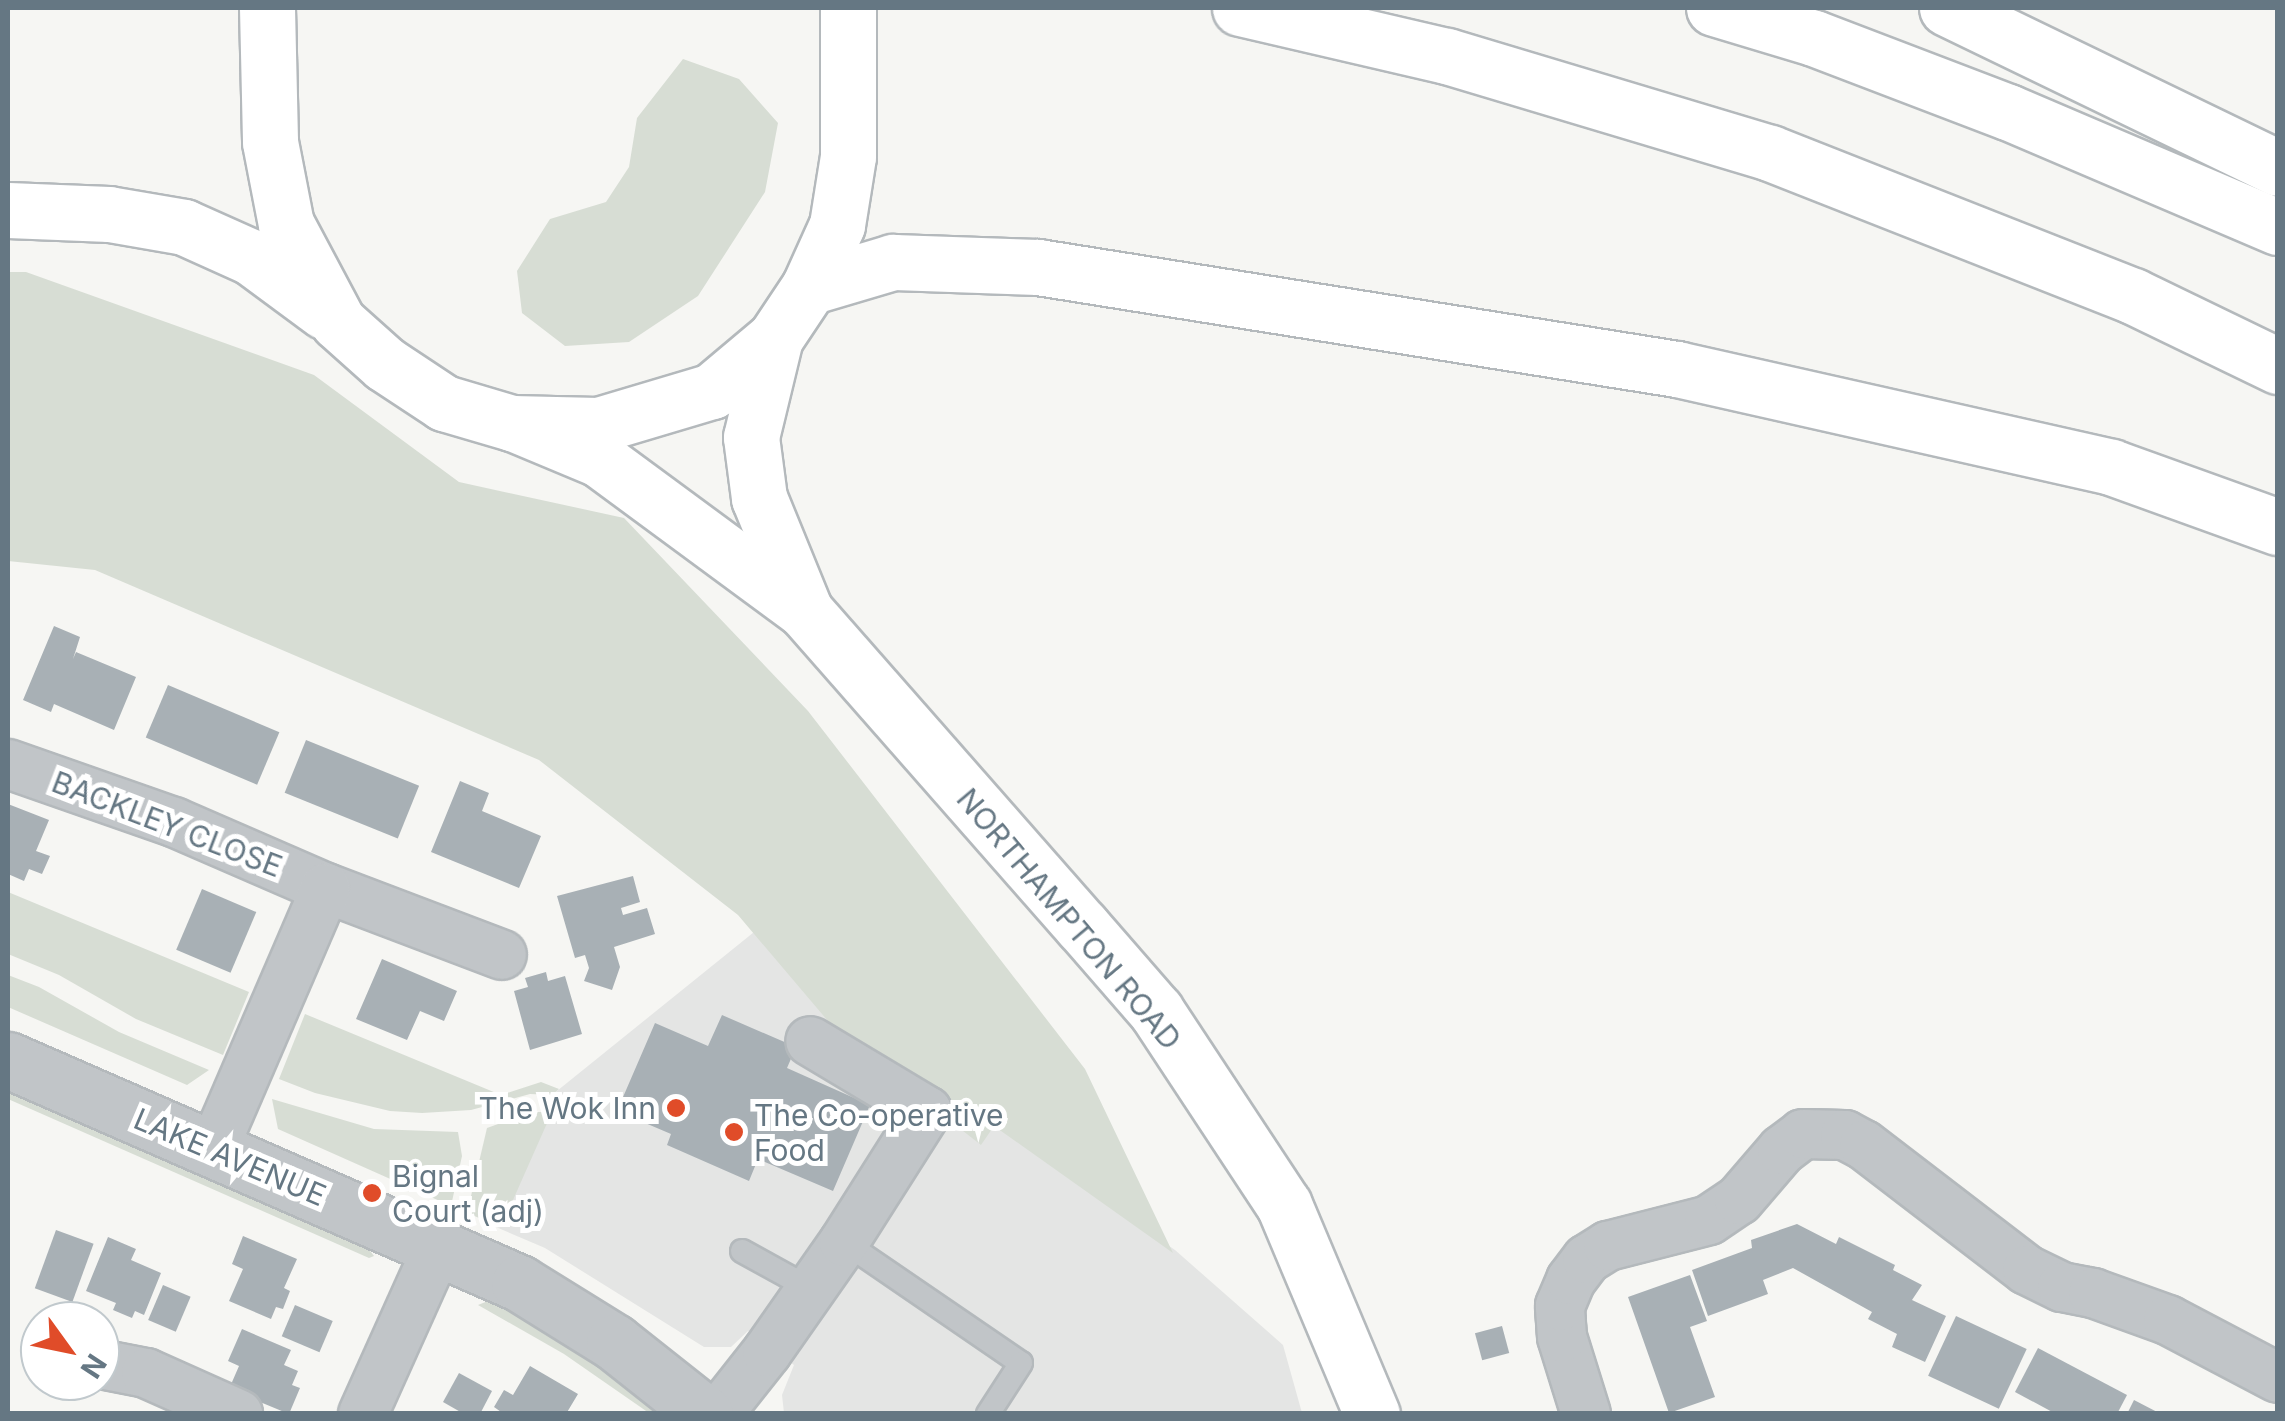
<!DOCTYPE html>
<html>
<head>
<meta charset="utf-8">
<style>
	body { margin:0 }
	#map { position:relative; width:2285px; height:1421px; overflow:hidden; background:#f6f6f3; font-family:Inter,sans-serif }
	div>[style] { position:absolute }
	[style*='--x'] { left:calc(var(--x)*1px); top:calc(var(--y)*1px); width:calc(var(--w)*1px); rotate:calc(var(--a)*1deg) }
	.built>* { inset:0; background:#e4e5e4 }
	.green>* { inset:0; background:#d7ddd4 }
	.building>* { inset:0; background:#a8b0b5; transform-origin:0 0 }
	.roads { filter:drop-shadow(2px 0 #b4b9bc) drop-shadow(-2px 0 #b4b9bc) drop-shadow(0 2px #b4b9bc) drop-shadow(0 -2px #b4b9bc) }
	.service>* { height:22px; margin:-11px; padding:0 11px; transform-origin:11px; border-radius:11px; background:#c1c5c8 }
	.minor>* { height:48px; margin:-24px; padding:0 24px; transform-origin:24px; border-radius:24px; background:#c1c5c8 }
	.tertiary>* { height:55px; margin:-27.5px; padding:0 27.5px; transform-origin:27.5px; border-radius:27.5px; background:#c1c5c8 }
	.primary>* { height:55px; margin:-27.5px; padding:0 27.5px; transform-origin:27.5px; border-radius:27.5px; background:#fff }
	.trunk>* { height:55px; margin:-27.5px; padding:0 27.5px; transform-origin:27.5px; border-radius:27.5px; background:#fff }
	.dots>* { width:28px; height:28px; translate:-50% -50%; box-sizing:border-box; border:5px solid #fff; border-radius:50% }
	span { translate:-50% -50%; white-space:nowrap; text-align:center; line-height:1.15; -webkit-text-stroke:10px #fff; paint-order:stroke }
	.street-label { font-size:30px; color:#657783 }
	.poi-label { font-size:30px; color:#657783 }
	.right { translate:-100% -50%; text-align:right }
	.left { translate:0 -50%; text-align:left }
	.frame { position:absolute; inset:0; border:10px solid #657783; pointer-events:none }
	.north { position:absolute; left:20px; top:1301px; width:100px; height:100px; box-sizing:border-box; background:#fff; border:2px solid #c1c9cd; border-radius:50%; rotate:123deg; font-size:28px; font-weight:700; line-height:40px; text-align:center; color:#657783 }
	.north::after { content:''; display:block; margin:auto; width:35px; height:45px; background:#e04c29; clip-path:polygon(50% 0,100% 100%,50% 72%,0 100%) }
</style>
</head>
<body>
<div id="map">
	<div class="built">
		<div style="clip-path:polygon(764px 924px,1070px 1178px,1175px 1250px,1283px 1345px,1302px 1413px,784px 1413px,782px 1395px,794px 1365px,748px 1331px,731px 1347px,704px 1347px,545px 1248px,496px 1227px,552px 1095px)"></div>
	</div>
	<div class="green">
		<div style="clip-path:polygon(683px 59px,739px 79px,778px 123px,765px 192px,698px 296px,629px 342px,565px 346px,522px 313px,517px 271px,550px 219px,606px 202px,629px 167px,637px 118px)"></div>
		<div style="clip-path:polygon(8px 272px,26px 272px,314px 375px,459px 482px,624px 518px,808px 711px,1085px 1069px,1173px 1253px,994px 1126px,981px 1145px,839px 1034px,738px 915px,539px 760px,95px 570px,8px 561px)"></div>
		<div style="clip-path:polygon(8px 892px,249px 992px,223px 1055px,136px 1019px,59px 975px,8px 954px)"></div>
		<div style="clip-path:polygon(8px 975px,39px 987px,119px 1032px,209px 1070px,187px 1085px,8px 1007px)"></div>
		<div style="clip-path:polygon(305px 1014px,501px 1095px,541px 1082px,559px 1089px,552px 1095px,530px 1094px,471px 1110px,422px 1113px,390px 1111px,315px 1093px,279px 1079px)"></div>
		<div style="clip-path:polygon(8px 1086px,364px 1243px,374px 1256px,369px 1258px,8px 1099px)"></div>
		<div style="clip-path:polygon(272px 1099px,374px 1129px,458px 1132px,462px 1156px,451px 1206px,278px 1129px)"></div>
		<div style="clip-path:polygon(531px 1112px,552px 1112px,501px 1227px,467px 1213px,487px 1128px)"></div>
		<div style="clip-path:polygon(488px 1301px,572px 1343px,669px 1413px,649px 1413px,564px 1354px,478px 1305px)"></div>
	</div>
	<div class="building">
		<div style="clip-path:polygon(54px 626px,80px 637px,73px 659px,76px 652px,136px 677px,114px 730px,54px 704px,51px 712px,23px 700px)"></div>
		<div style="left:168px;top:685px;width:121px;height:57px;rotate:23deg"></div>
		<div style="left:306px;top:740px;width:122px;height:57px;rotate:22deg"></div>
		<div style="clip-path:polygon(460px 781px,489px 793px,482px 811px,541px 836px,519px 888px,431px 852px)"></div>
		<div style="clip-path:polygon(8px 804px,49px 820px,36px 851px,50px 856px,42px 874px,29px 869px,24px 881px,8px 874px)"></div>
		<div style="clip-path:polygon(633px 876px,640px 902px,621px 908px,623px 915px,647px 908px,655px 934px,614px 947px,620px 967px,612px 990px,584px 981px,589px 968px,585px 955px,575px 958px,557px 896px)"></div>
		<div style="left:202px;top:889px;width:59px;height:66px;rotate:23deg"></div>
		<div style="clip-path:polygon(382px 959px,457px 991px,444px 1021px,420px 1011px,407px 1040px,356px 1019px)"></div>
		<div style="clip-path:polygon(546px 972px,548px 981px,565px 976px,582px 1034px,530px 1050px,514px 991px,528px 987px,525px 978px)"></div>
		<div style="clip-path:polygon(722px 1015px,796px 1047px,787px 1068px,870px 1105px,833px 1191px,758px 1159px,749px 1181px,667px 1145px,671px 1134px,617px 1111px,655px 1023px,708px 1046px)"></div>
		<div style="clip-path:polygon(1797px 1224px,1836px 1244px,1839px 1237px,1895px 1265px,1893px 1270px,1922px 1285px,1912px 1300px,1946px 1316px,1925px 1362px,1892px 1347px,1897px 1334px,1868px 1319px,1872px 1312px,1793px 1268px,1763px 1280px,1768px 1294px,1708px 1316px,1692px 1270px,1752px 1248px,1751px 1240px)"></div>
		<div style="left:56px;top:1230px;width:40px;height:62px;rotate:20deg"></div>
		<div style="clip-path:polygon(243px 1236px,297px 1259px,284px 1288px,290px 1291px,283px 1309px,276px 1307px,271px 1319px,229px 1301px,243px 1269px,232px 1264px)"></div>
		<div style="clip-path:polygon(108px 1237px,136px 1249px,131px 1260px,161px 1273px,144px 1315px,135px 1311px,132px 1318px,113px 1310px,116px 1303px,86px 1291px)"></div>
		<div style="clip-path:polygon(1690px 1275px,1707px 1321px,1690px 1327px,1715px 1397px,1669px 1413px,1628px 1297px)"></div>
		<div style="left:163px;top:1285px;width:30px;height:38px;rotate:23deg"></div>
		<div style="left:295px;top:1305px;width:41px;height:34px;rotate:23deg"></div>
		<div style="left:1956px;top:1316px;width:78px;height:66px;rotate:25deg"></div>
		<div style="left:1502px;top:1326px;width:28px;height:28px;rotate:75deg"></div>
		<div style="clip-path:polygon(242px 1329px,291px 1350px,284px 1365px,298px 1371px,292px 1385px,300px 1388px,289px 1414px,229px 1389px,239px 1366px,228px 1361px)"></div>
		<div style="clip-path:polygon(34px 1334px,40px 1335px,40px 1373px,27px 1370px)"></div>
		<div style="clip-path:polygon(2038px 1348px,2127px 1395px,2117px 1414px,2056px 1414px,2015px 1392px)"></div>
		<div style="clip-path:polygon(530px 1366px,578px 1394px,566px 1414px,504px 1414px,494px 1407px,504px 1390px,513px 1395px)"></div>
		<div style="clip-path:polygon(459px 1373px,492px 1391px,480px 1414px,464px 1414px,443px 1402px)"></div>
		<div style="clip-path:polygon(2134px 1400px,2161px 1414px,2127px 1414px)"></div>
	</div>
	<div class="roads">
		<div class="service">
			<div style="--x:844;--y:1242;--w:214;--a:34.4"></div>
			<div style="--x:1021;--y:1363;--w:61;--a:122.9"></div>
			<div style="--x:742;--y:1251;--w:79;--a:28.8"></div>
		</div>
		<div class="minor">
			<div style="--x:8;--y:764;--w:176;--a:19.3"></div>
			<div style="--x:174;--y:822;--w:166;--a:23.5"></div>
			<div style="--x:326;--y:888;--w:188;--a:20.8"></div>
			<div style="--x:213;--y:1150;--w:285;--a:-66.7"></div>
			<div style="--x:100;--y:1364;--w:47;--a:11.1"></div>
			<div style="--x:146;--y:1373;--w:101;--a:24"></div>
			<div style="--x:363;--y:1414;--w:183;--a:-65.8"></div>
			<div style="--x:718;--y:1414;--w:79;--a:-51.7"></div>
			<div style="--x:767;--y:1352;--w:134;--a:-55"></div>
			<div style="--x:844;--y:1242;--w:155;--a:-57.6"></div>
			<div style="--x:927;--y:1111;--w:136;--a:-149.1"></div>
			<div style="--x:1586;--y:1414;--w:81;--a:-107.3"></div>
			<div style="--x:1562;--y:1337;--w:31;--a:-94"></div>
			<div style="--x:1560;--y:1306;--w:28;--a:-67"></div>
			<div style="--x:1571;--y:1280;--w:26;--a:-53"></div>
			<div style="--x:1587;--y:1259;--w:25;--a:-32"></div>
			<div style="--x:1608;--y:1246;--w:104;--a:-14.4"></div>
			<div style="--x:1709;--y:1220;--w:36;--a:-34"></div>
			<div style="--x:1739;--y:1200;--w:66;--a:-49.3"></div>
			<div style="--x:1782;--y:1150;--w:26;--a:-37"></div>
			<div style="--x:1803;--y:1134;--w:42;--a:1.4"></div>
			<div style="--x:1845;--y:1135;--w:21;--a:28"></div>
			<div style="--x:1864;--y:1145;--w:205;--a:37.5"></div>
			<div style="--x:2027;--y:1270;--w:39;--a:26"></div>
			<div style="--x:2062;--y:1287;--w:32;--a:11"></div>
			<div style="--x:2093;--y:1293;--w:80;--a:19.8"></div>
			<div style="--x:2168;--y:1320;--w:124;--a:27.8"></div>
		</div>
		<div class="tertiary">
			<div style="--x:8;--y:1060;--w:558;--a:23.58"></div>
			<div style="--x:519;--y:1283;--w:112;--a:31.8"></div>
			<div style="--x:614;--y:1342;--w:116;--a:38.4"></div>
		</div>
		<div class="primary">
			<div style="--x:775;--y:338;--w:102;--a:103.6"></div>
			<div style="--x:751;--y:437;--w:62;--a:82.5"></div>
			<div style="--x:759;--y:498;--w:122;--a:67.8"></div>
			<div style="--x:515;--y:424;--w:91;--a:22.6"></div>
			<div style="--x:599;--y:459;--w:256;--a:36.4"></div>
			<div style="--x:805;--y:611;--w:419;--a:48.7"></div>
			<div style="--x:1082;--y:926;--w:113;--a:49"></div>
			<div style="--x:1156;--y:1011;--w:232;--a:56.6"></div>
			<div style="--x:1284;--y:1205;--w:227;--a:67.2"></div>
		</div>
		<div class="trunk">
			<div style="--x:267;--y:8;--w:134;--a:88.7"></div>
			<div style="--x:270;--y:142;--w:84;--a:79"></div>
			<div style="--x:286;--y:224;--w:111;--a:62"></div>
			<div style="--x:338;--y:322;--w:63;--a:41.8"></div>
			<div style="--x:385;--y:364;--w:71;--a:33.5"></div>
			<div style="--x:444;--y:403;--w:71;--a:16.4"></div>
			<div style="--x:512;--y:423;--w:86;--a:1.3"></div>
			<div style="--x:598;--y:425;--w:119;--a:-16.6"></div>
			<div style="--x:712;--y:391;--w:82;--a:-40.1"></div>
			<div style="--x:775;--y:338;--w:61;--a:-56.3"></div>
			<div style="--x:809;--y:287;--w:68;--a:-65.7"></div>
			<div style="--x:837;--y:225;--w:70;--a:-80.9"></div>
			<div style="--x:848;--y:156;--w:148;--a:-90"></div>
			<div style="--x:1240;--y:8;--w:212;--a:13.1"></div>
			<div style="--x:1447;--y:56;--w:337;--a:16.7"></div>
			<div style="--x:1770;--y:153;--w:390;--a:21.5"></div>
			<div style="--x:2133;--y:296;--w:161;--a:25.8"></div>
			<div style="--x:1714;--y:8;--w:104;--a:16.7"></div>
			<div style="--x:1814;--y:38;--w:208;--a:20.9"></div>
			<div style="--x:2008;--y:112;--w:293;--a:23.1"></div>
			<div style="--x:1947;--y:8;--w:368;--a:25.8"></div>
			<div style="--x:8;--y:210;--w:101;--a:2.3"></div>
			<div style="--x:109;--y:214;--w:76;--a:9.8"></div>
			<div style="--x:184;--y:227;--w:73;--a:24.1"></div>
			<div style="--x:251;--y:257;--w:91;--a:36.5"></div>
			<div style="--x:809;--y:287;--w:88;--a:-16.6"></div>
			<div style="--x:893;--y:262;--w:145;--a:2"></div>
			<div style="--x:1038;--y:267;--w:647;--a:9.07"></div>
			<div style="--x:1677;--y:369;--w:445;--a:12.7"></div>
			<div style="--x:2111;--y:467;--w:177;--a:19.8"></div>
		</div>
	</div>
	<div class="dots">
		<div style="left:676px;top:1108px;background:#e04c29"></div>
		<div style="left:734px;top:1132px;background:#e04c29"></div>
		<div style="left:372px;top:1193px;background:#e04c29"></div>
	</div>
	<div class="street-label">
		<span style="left:167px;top:824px;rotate:21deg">BACKLEY CLOSE</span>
		<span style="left:1069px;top:919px;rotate:50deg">NORTHAMPTON ROAD</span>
		<span style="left:230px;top:1157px;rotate:23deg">LAKE AVENUE</span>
	</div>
	<div class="poi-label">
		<span class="right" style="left:656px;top:1108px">The Wok Inn</span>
		<span class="left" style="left:754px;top:1132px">The Co-operative<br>Food</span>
		<span class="left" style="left:392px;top:1193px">Bignal<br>Court (adj)</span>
	</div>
	<div class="frame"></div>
	<div class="north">N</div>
</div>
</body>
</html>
